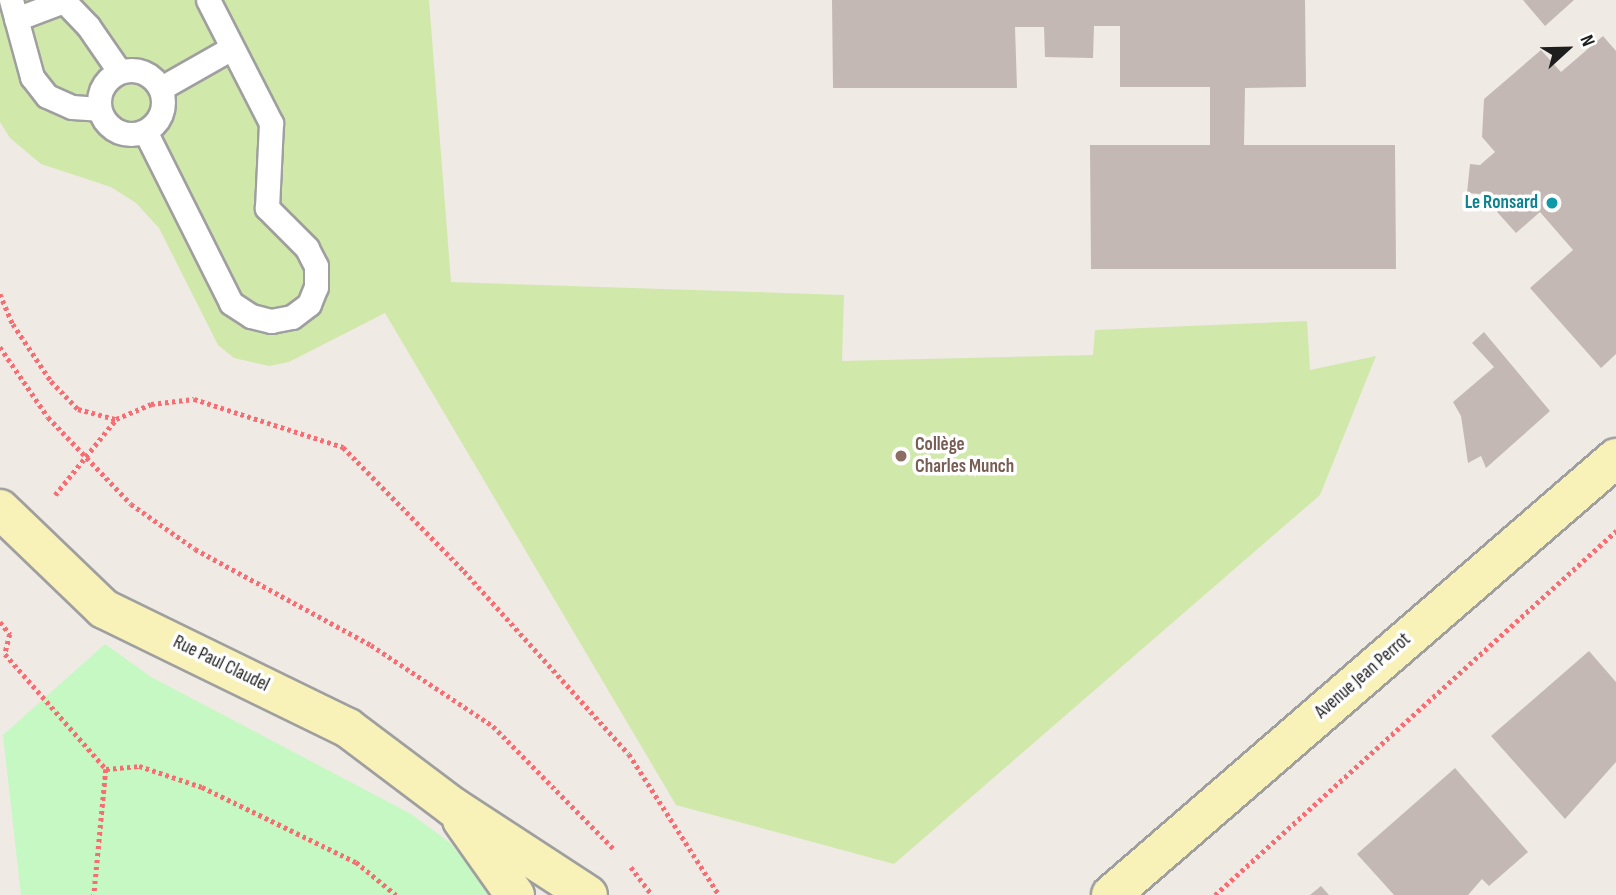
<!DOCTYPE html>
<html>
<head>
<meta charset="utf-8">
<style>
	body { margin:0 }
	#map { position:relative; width:1616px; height:895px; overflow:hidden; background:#efeae4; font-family:"Sofia Sans Condensed",sans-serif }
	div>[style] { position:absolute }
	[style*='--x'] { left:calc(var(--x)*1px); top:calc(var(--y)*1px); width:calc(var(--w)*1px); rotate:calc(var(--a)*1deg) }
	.grass>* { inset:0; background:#d1e8ab }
	.park>* { inset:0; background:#c5f8c2 }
	.building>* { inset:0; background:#c3b8b4 }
	.path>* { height:4.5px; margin-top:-2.25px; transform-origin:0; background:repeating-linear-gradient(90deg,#f66e73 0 3.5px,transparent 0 7px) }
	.roads { filter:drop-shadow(2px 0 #9f9f9f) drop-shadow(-2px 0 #9f9f9f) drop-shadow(0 2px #9f9f9f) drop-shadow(0 -2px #9f9f9f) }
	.service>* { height:23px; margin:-11.5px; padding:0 11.5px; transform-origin:11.5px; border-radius:11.5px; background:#fff }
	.service>.ring { margin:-11.5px; padding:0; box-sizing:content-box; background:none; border:23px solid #fff; border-radius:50% }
	.secondary>* { height:38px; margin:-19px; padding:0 19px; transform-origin:19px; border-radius:19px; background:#f8f2b9 }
	.dots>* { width:19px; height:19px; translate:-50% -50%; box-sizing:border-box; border:4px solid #fff; border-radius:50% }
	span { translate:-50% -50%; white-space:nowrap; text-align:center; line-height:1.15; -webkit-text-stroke:7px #fff; paint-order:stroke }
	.culture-label { font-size:19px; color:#0d838f; font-weight:700 }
	.right { translate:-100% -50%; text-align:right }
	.education-label { font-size:19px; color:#785e54; font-weight:700 }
	.left { translate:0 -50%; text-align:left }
	.street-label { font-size:19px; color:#1e1e1e }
	.north { position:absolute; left:1532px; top:14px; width:70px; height:70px; -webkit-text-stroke:5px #fff; paint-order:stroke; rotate:68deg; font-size:19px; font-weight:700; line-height:28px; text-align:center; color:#1e1e1e }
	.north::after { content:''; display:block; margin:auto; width:24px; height:32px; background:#1e1e1e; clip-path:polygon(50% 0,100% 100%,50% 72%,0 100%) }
</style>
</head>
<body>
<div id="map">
	<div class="grass">
		<div style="clip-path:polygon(0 0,429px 0,451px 282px,844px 295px,842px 361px,1093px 355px,1095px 330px,1307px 321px,1310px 370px,1376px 356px,1320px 495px,894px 864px,676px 805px,385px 313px,289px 362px,269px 366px,234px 358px,218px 345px,159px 228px,136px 203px,111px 187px,41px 164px,10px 138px,0 122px)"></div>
	</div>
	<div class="park">
		<div style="clip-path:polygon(105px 644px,151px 677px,411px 814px,449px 842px,494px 895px,21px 895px,3px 735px)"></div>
	</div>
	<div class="building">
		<div style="clip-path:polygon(832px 0,1305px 0,1306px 87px,1245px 88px,1244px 145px,1395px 145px,1396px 269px,1091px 269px,1090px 145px,1210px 145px,1210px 87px,1120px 87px,1120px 26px,1094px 26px,1093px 58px,1045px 57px,1044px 27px,1015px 27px,1017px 88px,833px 88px)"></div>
		<div style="clip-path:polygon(1523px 0,1574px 0,1545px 26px)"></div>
		<div style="clip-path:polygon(1603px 36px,1616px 51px,1616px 354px,1601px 368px,1530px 288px,1573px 250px,1540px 212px,1516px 233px,1481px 194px,1467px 193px,1470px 164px,1480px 165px,1495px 152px,1482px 137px,1484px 99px,1541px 50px,1561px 72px)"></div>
		<div style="clip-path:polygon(1484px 332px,1550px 411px,1486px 468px,1481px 456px,1468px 463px,1461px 416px,1453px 402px,1494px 367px,1472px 343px)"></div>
		<div style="clip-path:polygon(1589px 651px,1616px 682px,1616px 762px,1565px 819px,1491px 736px)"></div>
		<div style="clip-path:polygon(1455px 768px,1528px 852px,1489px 886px,1482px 879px,1468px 895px,1394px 895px,1357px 854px)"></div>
		<div style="clip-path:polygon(1321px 886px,1329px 895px,1310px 895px)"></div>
	</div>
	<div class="path">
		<div style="--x:0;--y:294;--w:33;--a:67"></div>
		<div style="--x:13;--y:324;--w:69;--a:56.3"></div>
		<div style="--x:51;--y:381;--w:39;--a:46"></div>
		<div style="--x:78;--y:409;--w:39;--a:15"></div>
		<div style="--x:116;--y:419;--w:38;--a:-23"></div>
		<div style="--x:151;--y:404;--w:43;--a:-6.6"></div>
		<div style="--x:194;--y:399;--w:157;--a:17.9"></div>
		<div style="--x:343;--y:447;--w:173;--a:45.7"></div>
		<div style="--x:464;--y:571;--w:246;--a:48"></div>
		<div style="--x:629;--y:754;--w:167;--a:57.4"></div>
		<div style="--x:0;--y:347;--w:85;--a:55.6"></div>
		<div style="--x:48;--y:417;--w:120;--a:46.3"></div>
		<div style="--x:131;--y:504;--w:78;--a:35.1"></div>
		<div style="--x:195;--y:549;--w:200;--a:28.6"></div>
		<div style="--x:371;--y:645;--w:146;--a:33.6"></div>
		<div style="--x:493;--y:726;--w:174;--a:45.5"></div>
		<div style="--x:55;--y:495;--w:97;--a:-51.2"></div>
		<div style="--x:0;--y:622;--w:16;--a:50"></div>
		<div style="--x:10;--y:634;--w:21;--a:104"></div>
		<div style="--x:5;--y:654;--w:153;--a:48.7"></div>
		<div style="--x:106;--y:769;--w:127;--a:95.4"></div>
		<div style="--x:106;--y:769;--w:33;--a:-5"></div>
		<div style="--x:139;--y:766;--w:66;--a:18.4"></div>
		<div style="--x:202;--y:787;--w:171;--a:26"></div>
		<div style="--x:356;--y:862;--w:52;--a:39.5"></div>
		<div style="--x:631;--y:867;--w:35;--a:53"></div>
		<div style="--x:1215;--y:895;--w:542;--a:-42.23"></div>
	</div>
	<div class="roads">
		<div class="service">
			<div style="--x:11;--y:0;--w:80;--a:74.7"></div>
			<div style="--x:32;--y:77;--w:24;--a:52"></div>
			<div style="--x:47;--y:96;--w:27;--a:24"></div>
			<div style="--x:72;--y:107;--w:27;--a:4"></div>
			<div style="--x:63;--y:0;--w:36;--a:46"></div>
			<div style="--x:88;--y:26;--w:55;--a:55.4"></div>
			<div style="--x:16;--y:19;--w:51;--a:-20.6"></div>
			<div class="ring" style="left:99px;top:70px;width:41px;height:41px"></div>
			<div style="--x:163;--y:87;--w:79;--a:-29.5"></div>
			<div style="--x:146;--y:133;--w:190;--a:63.4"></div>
			<div style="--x:231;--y:303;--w:24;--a:33"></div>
			<div style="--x:251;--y:316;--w:21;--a:14"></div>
			<div style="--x:271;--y:321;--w:21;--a:-11"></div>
			<div style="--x:292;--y:317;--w:21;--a:-37"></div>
			<div style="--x:309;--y:304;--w:18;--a:-68"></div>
			<div style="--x:316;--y:287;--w:21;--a:-90"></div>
			<div style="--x:316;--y:266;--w:20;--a:-117"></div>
			<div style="--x:307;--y:248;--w:57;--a:-135"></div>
			<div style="--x:267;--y:208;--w:85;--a:-87.3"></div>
			<div style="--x:271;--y:123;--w:138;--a:-117.1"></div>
		</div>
		<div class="secondary">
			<div style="--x:0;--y:509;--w:144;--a:43.9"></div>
			<div style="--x:104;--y:609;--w:271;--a:26"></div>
			<div style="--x:348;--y:728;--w:131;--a:37"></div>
			<div style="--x:453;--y:807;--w:161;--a:33.1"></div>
			<div style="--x:462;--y:820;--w:92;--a:54.8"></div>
			<div style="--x:1111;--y:895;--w:668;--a:-40.87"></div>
		</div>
	</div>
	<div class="dots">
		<div style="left:1552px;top:203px;background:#0f9aa8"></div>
		<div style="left:901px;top:456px;background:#8d6e63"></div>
	</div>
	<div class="culture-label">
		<span class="right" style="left:1538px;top:203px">Le Ronsard</span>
	</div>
	<div class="education-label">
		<span class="left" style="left:915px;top:456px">Collège<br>Charles Munch</span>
	</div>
	<div class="street-label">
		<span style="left:221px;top:664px;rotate:26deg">Rue Paul Claudel</span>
		<span style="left:1363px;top:676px;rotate:-41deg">Avenue Jean Perrot</span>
	</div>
	<div class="north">N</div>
</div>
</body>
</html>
